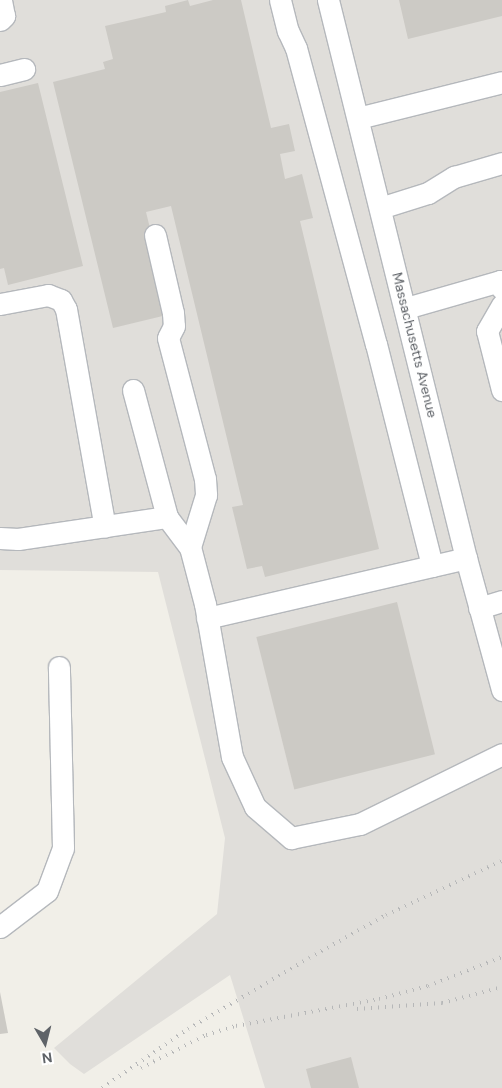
<!DOCTYPE html>
<html>
<head>
<meta charset="utf-8">
<style>
	body { margin:0 }
	#map { position:relative; width:502px; height:1088px; overflow:hidden; background:#f1efe8; font-family:"DM Sans",sans-serif }
	div>[style] { position:absolute }
	[style*='--x'] { left:calc(var(--x)*1px); top:calc(var(--y)*1px); width:calc(var(--w)*1px); rotate:calc(var(--a)*1deg) }
	.industrial>* { inset:0; background:#e0deda }
	.building>* { inset:0; background:#cccac5; transform-origin:0 0 }
	.roads { filter:drop-shadow(1px 0 #b5b8bc) drop-shadow(-1px 0 #b5b8bc) drop-shadow(0 1px #b5b8bc) drop-shadow(0 -1px #b5b8bc) }
	.minor>* { height:21px; margin:-10.5px; padding:0 10.5px; transform-origin:10.5px; border-radius:10.5px; background:#fff }
	.rail>* { height:4px; margin-top:-2px; transform-origin:0; background:repeating-linear-gradient(90deg,#b6b7b8 0 1px,transparent 0 7px) }
	span { translate:-50% -50%; white-space:nowrap; text-align:center; line-height:1.15; -webkit-text-stroke:4px #fff; paint-order:stroke }
	.street-label { font-size:14px; color:#5f6368 }
	.north { position:absolute; left:20px; top:1018px; width:50px; height:50px; -webkit-text-stroke:4px #fff; paint-order:stroke; rotate:172deg; font-size:14px; font-weight:700; line-height:20px; text-align:center; color:#5f6368 }
	.north::after { content:''; display:block; margin:auto; width:18px; height:22px; background:#5f6368; clip-path:polygon(50% 0,100% 100%,50% 72%,0 100%) }
</style>
</head>
<body>
<div id="map">
	<div class="industrial">
		<div style="clip-path:polygon(0 0,502px 0,502px 1088px,265px 1088px,230px 975px,84px 1074px,70px 1064px,54px 1048px,217px 914px,225px 838px,158px 572px,0 570px)"></div>
	</div>
	<div class="building">
		<div style="clip-path:polygon(188px 0,190px 6px,213px 0,241px 0,271px 128px,289px 124px,295px 151px,280px 154px,285px 179px,302px 174px,313px 218px,300px 221px,379px 549px,265px 577px,262px 566px,247px 569px,232px 507px,243px 505px,171px 206px,146px 212px,171px 314px,113px 328px,53px 82px,105px 69px,103px 62px,113px 59px,105px 26px,166px 12px,165px 6px)"></div>
		<div style="clip-path:polygon(399px 0,502px 0,502px 16px,408px 39px)"></div>
		<div style="clip-path:polygon(38px 83px,83px 266px,8px 285px,4px 268px,0 269px,0 92px)"></div>
		<div style="left:397px;top:602px;width:157px;height:145px;rotate:76deg"></div>
		<div style="clip-path:polygon(0 992px,8px 1033px,0 1034px)"></div>
		<div style="clip-path:polygon(351px 1057px,359px 1088px,311px 1088px,306px 1069px)"></div>
	</div>
	<div class="roads">
		<div class="minor">
			<div style="--x:280;--y:0;--w:32;--a:76"></div>
			<div style="--x:288;--y:31;--w:19;--a:65"></div>
			<div style="--x:296;--y:48;--w:307;--a:74.9"></div>
			<div style="--x:376;--y:344;--w:229;--a:75.8"></div>
			<div style="--x:328;--y:0;--w:575;--a:76.11"></div>
			<div style="--x:466;--y:558;--w:137;--a:74.7"></div>
			<div style="--x:0;--y:20;--w:6;--a:-45"></div>
			<div style="--x:4;--y:16;--w:16;--a:-101"></div>
			<div style="--x:0;--y:75;--w:25;--a:-14"></div>
			<div style="--x:358;--y:118;--w:148;--a:-14"></div>
			<div style="--x:380;--y:208;--w:50;--a:-17.4"></div>
			<div style="--x:428;--y:193;--w:31;--a:-32"></div>
			<div style="--x:454;--y:177;--w:50;--a:-16.3"></div>
			<div style="--x:155;--y:235;--w:80;--a:77"></div>
			<div style="--x:173;--y:313;--w:13;--a:86"></div>
			<div style="--x:174;--y:326;--w:13;--a:117"></div>
			<div style="--x:168;--y:338;--w:146;--a:75.3"></div>
			<div style="--x:205;--y:479;--w:16;--a:86"></div>
			<div style="--x:206;--y:495;--w:54;--a:107.1"></div>
			<div style="--x:0;--y:304;--w:49;--a:-10.6"></div>
			<div style="--x:48;--y:295;--w:14;--a:21"></div>
			<div style="--x:61;--y:300;--w:10;--a:61"></div>
			<div style="--x:66;--y:309;--w:221;--a:79.9"></div>
			<div style="--x:502;--y:305;--w:30;--a:120"></div>
			<div style="--x:487;--y:331;--w:61;--a:75.7"></div>
			<div style="--x:406;--y:308;--w:98;--a:-16"></div>
			<div style="--x:500;--y:281;--w:8;--a:76"></div>
			<div style="--x:133;--y:390;--w:131;--a:75"></div>
			<div style="--x:167;--y:517;--w:38;--a:53"></div>
			<div style="--x:190;--y:547;--w:59;--a:75.3"></div>
			<div style="--x:205;--y:604;--w:155;--a:80"></div>
			<div style="--x:232;--y:757;--w:55;--a:65.3"></div>
			<div style="--x:255;--y:807;--w:48;--a:40.7"></div>
			<div style="--x:291;--y:838;--w:70;--a:-11.5"></div>
			<div style="--x:360;--y:824;--w:158;--a:-26.2"></div>
			<div style="--x:0;--y:538;--w:18;--a:3"></div>
			<div style="--x:18;--y:539;--w:151;--a:-8.4"></div>
			<div style="--x:479;--y:608;--w:24;--a:-17"></div>
			<div style="--x:207;--y:618;--w:266;--a:-13"></div>
			<div style="--x:0;--y:927;--w:59;--a:-37.5"></div>
			<div style="--x:47;--y:891;--w:46;--a:-69.6"></div>
			<div style="--x:63;--y:848;--w:181;--a:-91.3"></div>
		</div>
	</div>
	<div class="rail">
		<div style="--x:357;--y:1009;--w:85;--a:-4"></div>
		<div style="--x:442;--y:1003;--w:62;--a:-14.9"></div>
		<div style="--x:141;--y:1068;--w:73;--a:-26.9"></div>
		<div style="--x:206;--y:1035;--w:31;--a:-17"></div>
		<div style="--x:236;--y:1026;--w:146;--a:-10.7"></div>
		<div style="--x:379;--y:999;--w:51;--a:-14.9"></div>
		<div style="--x:428;--y:986;--w:79;--a:-21.4"></div>
		<div style="--x:102;--y:1088;--w:104;--a:-34.5"></div>
		<div style="--x:188;--y:1029;--w:140;--a:-30.4"></div>
		<div style="--x:309;--y:958;--w:88;--a:-29.2"></div>
		<div style="--x:386;--y:915;--w:128;--a:-25"></div>
	</div>
	<div class="street-label">
		<span style="left:415px;top:345px;rotate:76deg">Massachusetts Avenue</span>
	</div>
	<div class="north">N</div>
</div>
</body>
</html>
